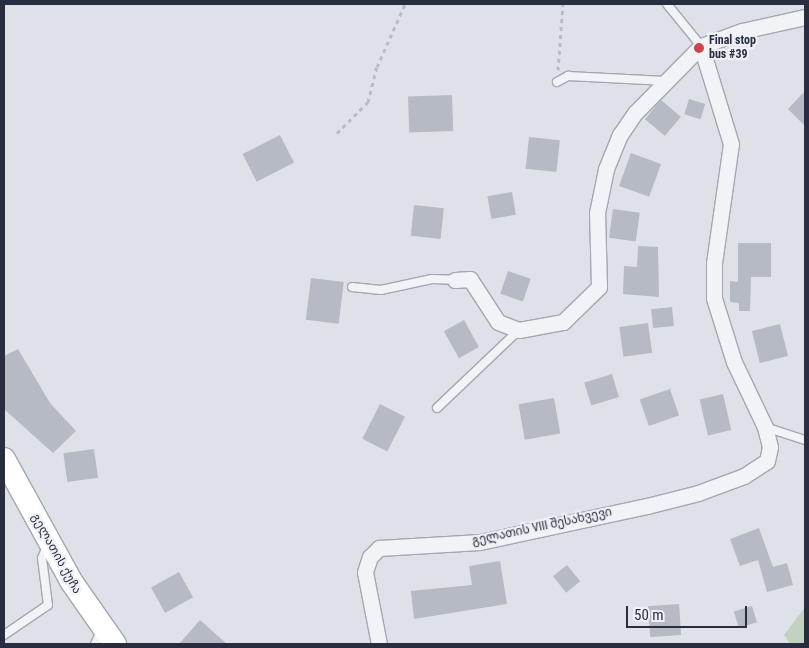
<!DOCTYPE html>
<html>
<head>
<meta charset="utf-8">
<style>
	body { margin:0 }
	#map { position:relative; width:809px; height:648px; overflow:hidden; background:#dfe1e8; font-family:"Roboto Condensed","Noto Sans Georgian",sans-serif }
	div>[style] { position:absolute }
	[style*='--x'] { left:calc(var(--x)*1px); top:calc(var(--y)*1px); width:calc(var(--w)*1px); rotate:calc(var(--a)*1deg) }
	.green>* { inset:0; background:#c2d2c0 }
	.building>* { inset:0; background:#b6bac5; transform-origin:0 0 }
	.path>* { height:3px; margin-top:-1.5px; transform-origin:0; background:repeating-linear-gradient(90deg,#b9bcc3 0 4px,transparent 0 8px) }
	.roads { filter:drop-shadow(1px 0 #a4a7b2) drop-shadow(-1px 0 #a4a7b2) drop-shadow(0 1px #a4a7b2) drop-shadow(0 -1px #a4a7b2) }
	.service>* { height:8px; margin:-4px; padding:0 4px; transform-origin:4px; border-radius:4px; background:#f1f3f6 }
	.minor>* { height:15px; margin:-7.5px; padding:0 7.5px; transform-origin:7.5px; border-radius:7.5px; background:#f1f3f6 }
	.secondary>* { height:22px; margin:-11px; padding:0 11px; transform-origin:11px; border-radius:11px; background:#fff }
	.dots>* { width:14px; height:14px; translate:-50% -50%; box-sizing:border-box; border:2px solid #eef0f6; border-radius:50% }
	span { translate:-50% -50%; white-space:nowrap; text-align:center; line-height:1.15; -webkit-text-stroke:4.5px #eef0f6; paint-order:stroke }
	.poi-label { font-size:12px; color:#282d3f; font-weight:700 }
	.left { translate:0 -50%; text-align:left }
	.street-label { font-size:12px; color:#282d3f }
	.frame { position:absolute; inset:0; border:5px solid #282d3f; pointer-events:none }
	.scale { position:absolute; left:626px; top:606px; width:121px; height:22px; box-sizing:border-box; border:2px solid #282d3f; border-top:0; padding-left:6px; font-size:15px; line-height:18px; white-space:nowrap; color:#282d3f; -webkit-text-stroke:4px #eef0f6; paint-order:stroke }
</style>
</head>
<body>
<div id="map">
	<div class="green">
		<div style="clip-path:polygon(805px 607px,805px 644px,790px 644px,784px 635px)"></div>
	</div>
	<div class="building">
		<div style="clip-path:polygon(805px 91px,805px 126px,788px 109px)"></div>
		<div style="left:452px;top:95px;width:36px;height:44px;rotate:88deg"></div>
		<div style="left:689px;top:99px;width:17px;height:16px;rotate:17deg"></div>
		<div style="left:661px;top:100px;width:26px;height:25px;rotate:40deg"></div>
		<div style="left:280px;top:135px;width:31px;height:42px;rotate:63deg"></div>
		<div style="left:529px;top:137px;width:31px;height:32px;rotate:6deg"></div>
		<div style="left:631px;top:153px;width:32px;height:35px;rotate:20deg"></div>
		<div style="left:512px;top:192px;width:23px;height:25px;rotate:80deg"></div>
		<div style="left:414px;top:205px;width:30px;height:31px;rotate:6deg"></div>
		<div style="left:613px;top:209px;width:27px;height:29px;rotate:8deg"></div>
		<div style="clip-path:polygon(738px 243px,771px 243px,771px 277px,751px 277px,750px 311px,739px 311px,739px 303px,730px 302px,730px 281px,738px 282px)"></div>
		<div style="clip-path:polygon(638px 246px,658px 247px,659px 297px,623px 294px,624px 266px,637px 267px)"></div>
		<div style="left:508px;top:271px;width:24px;height:24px;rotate:19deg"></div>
		<div style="left:311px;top:278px;width:33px;height:42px;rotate:7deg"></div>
		<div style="left:672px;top:307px;width:19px;height:21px;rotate:84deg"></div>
		<div style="left:464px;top:320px;width:31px;height:23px;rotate:61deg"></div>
		<div style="left:648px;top:323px;width:30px;height:29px;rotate:82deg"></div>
		<div style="left:780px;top:324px;width:33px;height:29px;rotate:76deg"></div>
		<div style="clip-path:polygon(18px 349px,50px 403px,76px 431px,53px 453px,4px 409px,4px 356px)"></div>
		<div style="left:612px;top:374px;width:24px;height:29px;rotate:73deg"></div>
		<div style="left:670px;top:389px;width:28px;height:32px;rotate:71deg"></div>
		<div style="left:723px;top:394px;width:37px;height:24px;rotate:77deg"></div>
		<div style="left:554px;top:398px;width:36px;height:36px;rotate:80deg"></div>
		<div style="left:380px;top:404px;width:28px;height:39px;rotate:27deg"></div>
		<div style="left:94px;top:449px;width:29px;height:31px;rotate:82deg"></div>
		<div style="clip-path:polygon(759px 528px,773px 567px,787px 563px,793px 585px,767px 592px,758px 560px,740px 566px,730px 539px)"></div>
		<div style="clip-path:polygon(500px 561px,507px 604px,414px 619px,411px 591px,472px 585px,469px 566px)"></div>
		<div style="left:567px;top:565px;width:21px;height:18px;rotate:51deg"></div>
		<div style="left:179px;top:572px;width:29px;height:32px;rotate:61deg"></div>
		<div style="left:679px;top:604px;width:31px;height:31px;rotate:86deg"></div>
		<div style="left:752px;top:606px;width:17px;height:19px;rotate:73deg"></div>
		<div style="clip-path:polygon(200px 620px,227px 644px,179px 644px)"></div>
	</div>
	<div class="path">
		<div style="--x:558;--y:70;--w:66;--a:-85.7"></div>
		<div style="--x:337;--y:133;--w:44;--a:-45"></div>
		<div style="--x:368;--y:102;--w:36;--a:-76"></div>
		<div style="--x:377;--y:67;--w:69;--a:-66"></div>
	</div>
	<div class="roads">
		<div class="service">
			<div style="--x:667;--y:4;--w:54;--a:51"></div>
			<div style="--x:557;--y:82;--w:13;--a:-29"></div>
			<div style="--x:568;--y:76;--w:98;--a:2.9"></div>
			<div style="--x:352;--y:287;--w:29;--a:6"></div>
			<div style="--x:381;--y:290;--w:52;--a:-12.2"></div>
			<div style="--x:432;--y:279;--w:23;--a:2"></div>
			<div style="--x:437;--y:408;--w:113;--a:-43.6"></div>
			<div style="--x:765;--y:427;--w:42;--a:18"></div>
			<div style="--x:4;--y:635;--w:53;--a:-34.3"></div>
			<div style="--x:48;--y:605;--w:47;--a:-97.3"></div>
			<div style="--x:42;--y:558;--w:13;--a:-67"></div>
			<div style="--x:95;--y:644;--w:14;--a:-65"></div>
		</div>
		<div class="minor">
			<div style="--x:455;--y:280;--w:15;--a:-4"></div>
			<div style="--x:470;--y:279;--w:51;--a:56.9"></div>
			<div style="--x:498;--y:322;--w:22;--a:21"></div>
			<div style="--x:519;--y:330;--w:45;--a:-10.3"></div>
			<div style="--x:563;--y:322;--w:50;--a:-44.2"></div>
			<div style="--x:599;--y:287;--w:74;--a:-91.5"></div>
			<div style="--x:597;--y:213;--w:45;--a:-78.4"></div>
			<div style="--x:606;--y:169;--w:37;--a:-68"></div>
			<div style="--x:620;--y:135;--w:27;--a:-56"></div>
			<div style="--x:635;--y:113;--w:94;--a:-45.4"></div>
			<div style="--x:701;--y:46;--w:44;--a:-20.1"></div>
			<div style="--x:742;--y:31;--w:65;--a:-12.5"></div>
			<div style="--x:379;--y:644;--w:73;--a:-101"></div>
			<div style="--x:365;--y:572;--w:16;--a:-72"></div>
			<div style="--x:370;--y:557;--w:13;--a:-45"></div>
			<div style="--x:379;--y:548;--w:101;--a:-3.4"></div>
			<div style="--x:480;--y:542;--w:171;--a:-12.2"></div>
			<div style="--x:647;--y:506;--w:53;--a:-14.3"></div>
			<div style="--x:698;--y:493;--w:49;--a:-20.3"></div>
			<div style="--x:744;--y:476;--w:27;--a:-33"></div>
			<div style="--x:767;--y:461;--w:14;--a:-78"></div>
			<div style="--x:770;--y:447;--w:21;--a:-104"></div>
			<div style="--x:765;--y:427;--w:72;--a:-115.5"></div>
			<div style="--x:734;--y:362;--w:67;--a:-107.4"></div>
			<div style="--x:714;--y:298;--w:35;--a:-90"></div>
			<div style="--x:714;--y:263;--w:120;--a:-81.9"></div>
			<div style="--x:731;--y:144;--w:102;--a:-107"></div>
		</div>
		<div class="secondary">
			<div style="--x:4;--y:459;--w:139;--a:61.2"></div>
			<div style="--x:71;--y:581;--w:77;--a:55.1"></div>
		</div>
	</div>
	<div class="dots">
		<div style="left:699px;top:48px;background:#cc4548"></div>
	</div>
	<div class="poi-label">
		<span class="left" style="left:709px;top:48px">Final stop<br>bus #39</span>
	</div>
	<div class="street-label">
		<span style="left:542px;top:527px;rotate:-12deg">გელათის VIII შესახვევი</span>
		<span style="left:56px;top:554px;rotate:61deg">გელათის ქუჩა</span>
	</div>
	<div class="frame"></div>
	<div class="scale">50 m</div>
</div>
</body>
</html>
